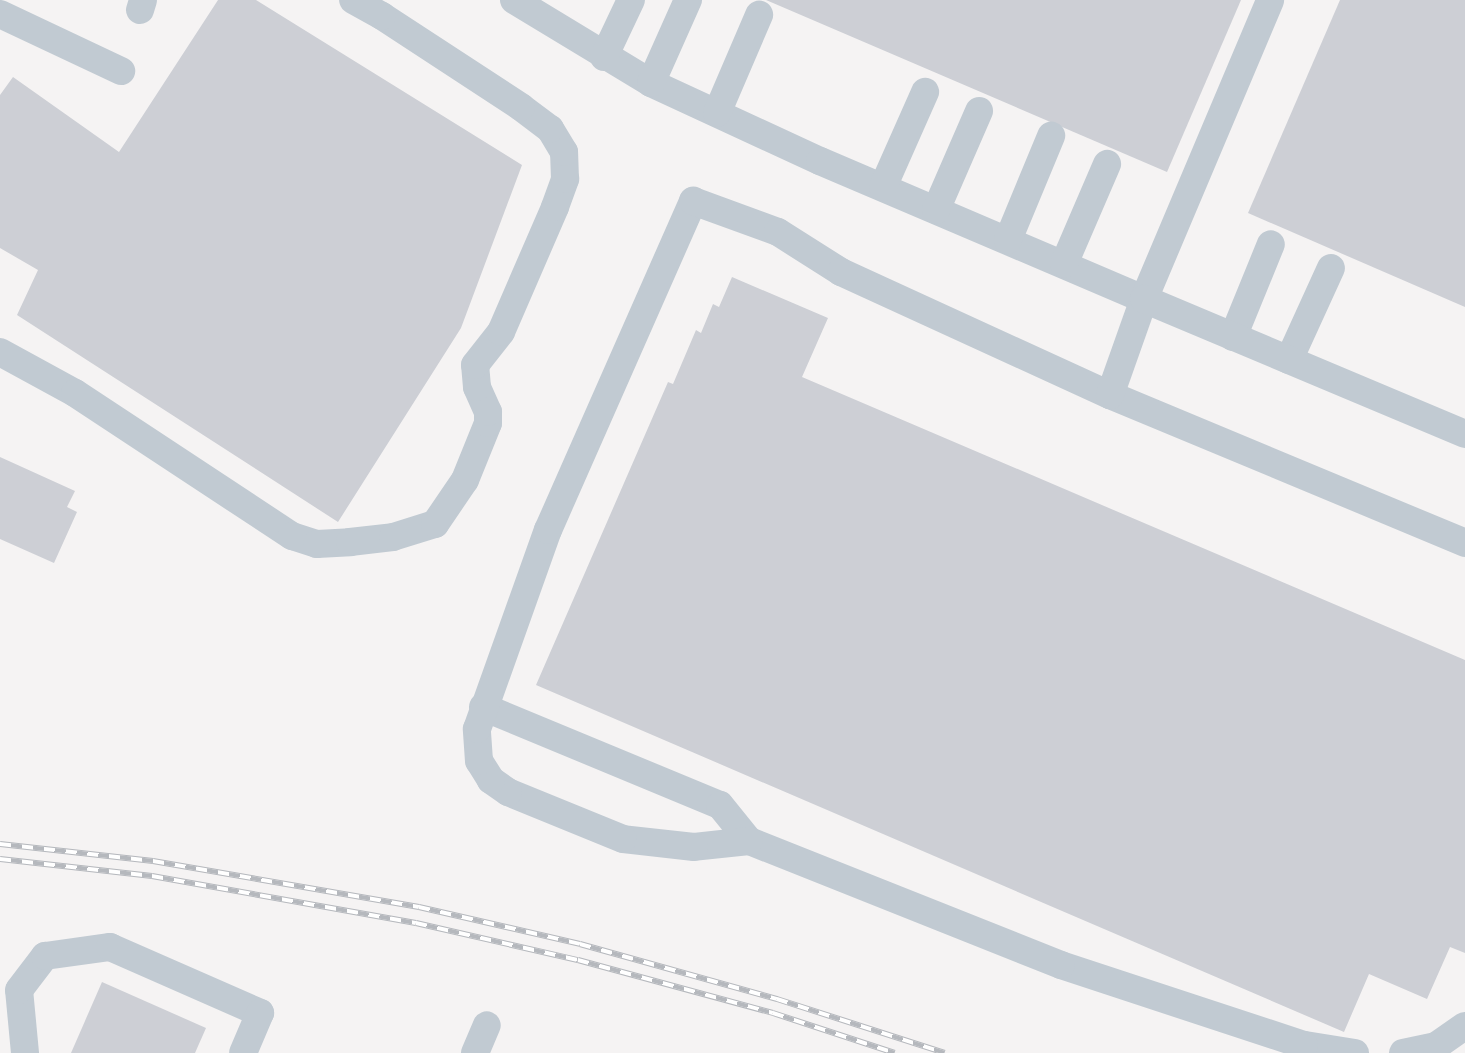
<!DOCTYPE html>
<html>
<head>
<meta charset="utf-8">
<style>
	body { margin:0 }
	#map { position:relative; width:1465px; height:1053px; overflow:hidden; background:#f5f3f3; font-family:"Alegreya Sans",sans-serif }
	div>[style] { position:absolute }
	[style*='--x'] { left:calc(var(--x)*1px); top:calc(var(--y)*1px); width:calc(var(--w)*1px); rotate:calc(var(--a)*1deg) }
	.building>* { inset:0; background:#cdcfd5 }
	.minor>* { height:28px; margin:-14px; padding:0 14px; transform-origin:14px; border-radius:14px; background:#c1cad2 }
	.rail>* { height:5.5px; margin-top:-2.75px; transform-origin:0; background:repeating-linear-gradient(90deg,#fff 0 11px,#b5b8bd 0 22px); box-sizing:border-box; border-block:1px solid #b5b8bd }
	span { translate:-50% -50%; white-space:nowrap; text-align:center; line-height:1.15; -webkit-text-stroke:5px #fff; paint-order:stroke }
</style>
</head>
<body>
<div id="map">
	<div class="building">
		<div style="clip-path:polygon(218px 0,256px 0,522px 165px,461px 328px,338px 522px,17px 315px,38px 270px,0 248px,0 95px,13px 77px,119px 152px)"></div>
		<div style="clip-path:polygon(766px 0,1241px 0,1167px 172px)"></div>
		<div style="clip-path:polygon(1340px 0,1465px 0,1465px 307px,1248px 213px)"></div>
		<div style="clip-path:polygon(732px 277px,828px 318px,802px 377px,1465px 660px,1465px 953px,1450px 947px,1427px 999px,1369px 974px,1344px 1032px,536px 685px,668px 382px,673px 384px,696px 330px,701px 333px,713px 304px,719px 307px)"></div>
		<div style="clip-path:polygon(0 457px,75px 491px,67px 507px,77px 512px,54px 563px,0 539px)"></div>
		<div style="clip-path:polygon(102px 982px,206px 1028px,195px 1053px,71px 1053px)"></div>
	</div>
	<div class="minor">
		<div style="--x:514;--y:0;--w:160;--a:31.2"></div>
		<div style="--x:651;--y:83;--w:186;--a:24.8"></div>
		<div style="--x:820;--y:161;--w:352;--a:23.1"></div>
		<div style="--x:1144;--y:299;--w:324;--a:-67.1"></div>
		<div style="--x:140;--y:10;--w:10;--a:-73"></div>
		<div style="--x:0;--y:14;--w:134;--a:25.2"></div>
		<div style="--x:604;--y:57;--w:63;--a:-64.7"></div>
		<div style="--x:651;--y:83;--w:91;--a:-66"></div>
		<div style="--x:717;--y:113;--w:107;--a:-66.8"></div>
		<div style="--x:883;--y:187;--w:104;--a:-66.1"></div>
		<div style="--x:936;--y:210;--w:108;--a:-66.5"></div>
		<div style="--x:1008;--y:240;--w:113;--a:-67.5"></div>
		<div style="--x:1064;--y:264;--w:109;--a:-66.7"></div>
		<div style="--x:1233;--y:337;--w:100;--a:-67.8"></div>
		<div style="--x:0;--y:352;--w:85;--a:28.7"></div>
		<div style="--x:75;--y:393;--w:260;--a:33.4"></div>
		<div style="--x:292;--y:536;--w:26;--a:18"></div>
		<div style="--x:317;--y:544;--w:33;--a:-3"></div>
		<div style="--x:350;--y:542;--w:43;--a:-6.6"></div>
		<div style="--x:393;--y:537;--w:44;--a:-17.2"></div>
		<div style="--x:435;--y:524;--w:53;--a:-55.7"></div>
		<div style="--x:465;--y:480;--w:61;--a:-68"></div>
		<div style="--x:488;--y:423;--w:11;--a:-90"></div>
		<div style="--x:488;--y:412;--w:27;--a:-114"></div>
		<div style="--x:477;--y:387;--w:22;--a:-95"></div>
		<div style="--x:475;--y:365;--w:42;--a:-51.8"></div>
		<div style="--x:501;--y:332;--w:136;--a:-66.6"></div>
		<div style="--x:555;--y:207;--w:30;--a:-70"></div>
		<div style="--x:565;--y:179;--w:27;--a:-92"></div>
		<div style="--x:564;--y:152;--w:27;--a:-121"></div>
		<div style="--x:550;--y:129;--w:36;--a:-143"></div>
		<div style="--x:521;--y:107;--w:166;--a:-146.8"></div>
		<div style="--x:382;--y:16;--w:33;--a:-151"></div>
		<div style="--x:1289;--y:360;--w:101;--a:-65.5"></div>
		<div style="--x:1110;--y:395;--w:385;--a:22.6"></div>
		<div style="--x:483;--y:707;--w:256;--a:22.5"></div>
		<div style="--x:720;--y:805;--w:46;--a:51.1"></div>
		<div style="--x:25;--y:1053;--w:63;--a:-95.4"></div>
		<div style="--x:19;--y:990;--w:43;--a:-52.6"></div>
		<div style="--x:45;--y:956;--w:66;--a:-7.9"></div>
		<div style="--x:110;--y:947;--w:164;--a:23.7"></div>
		<div style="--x:260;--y:1013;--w:43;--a:113"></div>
		<div style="--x:475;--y:1053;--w:30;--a:-67"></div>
		<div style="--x:1355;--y:1053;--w:52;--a:-171.1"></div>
		<div style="--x:1304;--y:1045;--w:256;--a:-161.8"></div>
		<div style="--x:1061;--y:965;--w:336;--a:-158.3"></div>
		<div style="--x:749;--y:841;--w:55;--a:173.8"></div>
		<div style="--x:694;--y:847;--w:71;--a:-173.6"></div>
		<div style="--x:623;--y:839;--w:124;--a:-157.8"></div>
		<div style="--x:508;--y:792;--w:21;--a:-145"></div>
		<div style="--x:491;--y:780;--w:22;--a:-122"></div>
		<div style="--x:479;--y:761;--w:32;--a:-94"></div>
		<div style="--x:477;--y:729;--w:211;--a:-70.4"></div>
		<div style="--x:548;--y:530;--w:360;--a:-66.2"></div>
		<div style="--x:693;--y:201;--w:90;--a:20"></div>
		<div style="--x:778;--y:232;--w:75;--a:32.4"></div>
		<div style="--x:841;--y:272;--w:296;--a:24.6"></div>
		<div style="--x:1110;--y:395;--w:102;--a:-70.5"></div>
		<div style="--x:1144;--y:299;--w:348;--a:22.8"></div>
		<div style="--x:1403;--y:1053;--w:34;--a:-12"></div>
		<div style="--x:1436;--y:1046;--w:35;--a:-35"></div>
	</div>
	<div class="rail">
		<div style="--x:0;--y:844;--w:154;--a:6.3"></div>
		<div style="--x:153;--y:861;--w:270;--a:9.8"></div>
		<div style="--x:419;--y:907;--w:165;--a:12.9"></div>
		<div style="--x:580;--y:944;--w:205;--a:15.6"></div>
		<div style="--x:777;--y:999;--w:176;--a:17.8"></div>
		<div style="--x:0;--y:859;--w:153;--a:6.4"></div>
		<div style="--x:152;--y:876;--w:268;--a:10.1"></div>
		<div style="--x:416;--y:923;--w:166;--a:12.9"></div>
		<div style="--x:578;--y:960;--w:202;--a:15.2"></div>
		<div style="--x:773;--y:1013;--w:128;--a:18.2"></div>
	</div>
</div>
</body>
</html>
